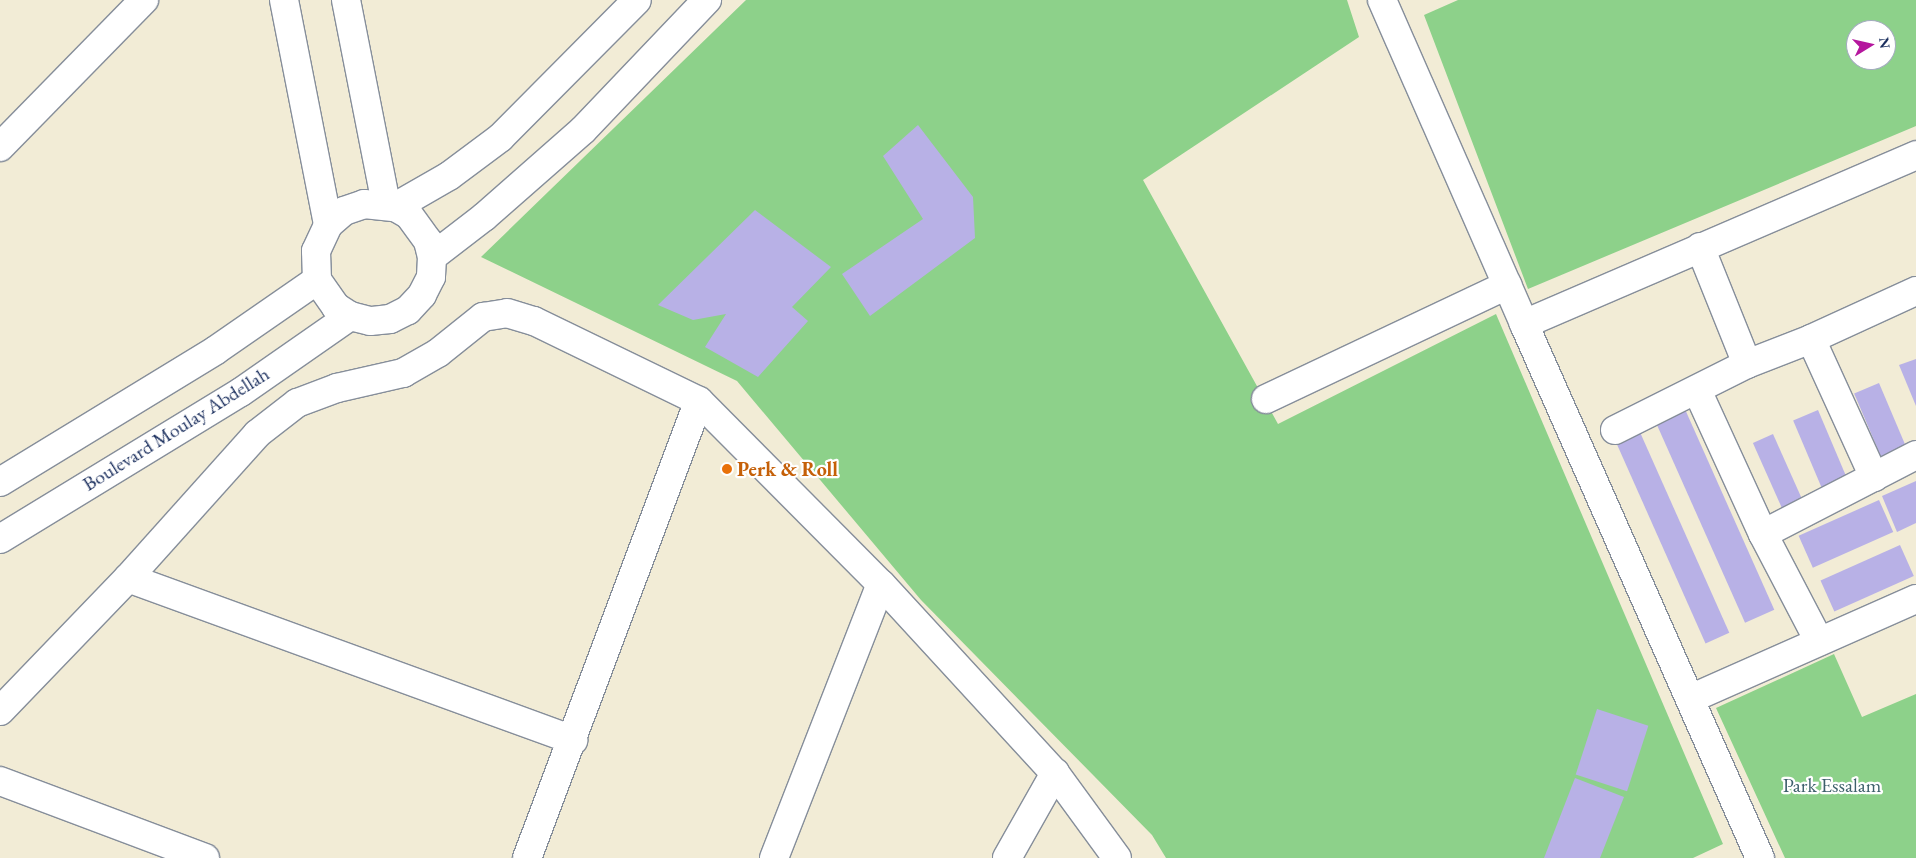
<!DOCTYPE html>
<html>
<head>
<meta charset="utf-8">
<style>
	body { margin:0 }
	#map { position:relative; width:1916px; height:858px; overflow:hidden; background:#f2ecd6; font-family:"EB Garamond",serif }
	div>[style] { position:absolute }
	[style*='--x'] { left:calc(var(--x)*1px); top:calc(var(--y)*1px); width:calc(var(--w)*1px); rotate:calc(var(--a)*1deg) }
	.green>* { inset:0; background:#8dd18a }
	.building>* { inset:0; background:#b8b1e6; transform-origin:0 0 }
	.roads { filter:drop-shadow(1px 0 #868e9a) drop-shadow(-1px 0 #868e9a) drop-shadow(0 1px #868e9a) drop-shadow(0 -1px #868e9a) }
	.minor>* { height:28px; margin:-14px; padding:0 14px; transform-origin:14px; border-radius:14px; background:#fff }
	.secondary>* { height:28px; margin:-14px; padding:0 14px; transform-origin:14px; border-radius:14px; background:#fff }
	.dots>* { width:14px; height:14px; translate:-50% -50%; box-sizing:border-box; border:2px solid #fff; border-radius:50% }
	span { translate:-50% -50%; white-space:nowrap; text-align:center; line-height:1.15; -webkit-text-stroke:4.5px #fff; paint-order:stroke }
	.street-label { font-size:20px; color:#1b2f5e }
	.food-label { font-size:20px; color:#c56008; font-weight:700 }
	.left { translate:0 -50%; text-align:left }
	.park-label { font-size:20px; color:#3d606b }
	.north { position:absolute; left:1846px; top:20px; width:50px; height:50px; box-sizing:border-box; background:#fff; border:1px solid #a4acbf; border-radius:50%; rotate:81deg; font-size:14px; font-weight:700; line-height:20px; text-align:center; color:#1b2f5e }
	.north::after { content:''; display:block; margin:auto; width:18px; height:22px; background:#b5179e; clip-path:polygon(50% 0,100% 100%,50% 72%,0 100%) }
</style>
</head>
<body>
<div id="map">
	<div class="green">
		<div style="clip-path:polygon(746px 0,1347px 0,1359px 37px,1143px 180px,1278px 424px,1496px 314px,1723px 844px,1693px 858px,1166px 858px,1152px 835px,921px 600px,737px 381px,481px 257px)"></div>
		<div style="clip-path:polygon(evenodd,1458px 0,1916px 0,1916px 126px,1528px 289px,1424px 15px,1458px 0,1856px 30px,1886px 30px,1886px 60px,1856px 60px,1856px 30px)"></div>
		<div style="clip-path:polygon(1834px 654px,1862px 717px,1916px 694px,1916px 858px,1785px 858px,1716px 708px)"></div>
	</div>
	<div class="building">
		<div style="clip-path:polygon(918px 125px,973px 197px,975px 238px,870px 316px,842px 274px,923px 219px,883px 156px)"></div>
		<div style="clip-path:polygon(755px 210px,831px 267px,792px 307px,808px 321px,758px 377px,705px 347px,726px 314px,693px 320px,658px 305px)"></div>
		<div style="clip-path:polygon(1916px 359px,1916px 406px,1899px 365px)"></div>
		<div style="left:1879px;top:383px;width:76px;height:27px;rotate:67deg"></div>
		<div style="left:1684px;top:407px;width:222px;height:32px;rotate:66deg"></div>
		<div style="left:1818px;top:410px;width:79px;height:27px;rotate:67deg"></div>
		<div style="left:1639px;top:430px;width:222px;height:26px;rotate:66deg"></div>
		<div style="left:1773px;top:434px;width:74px;height:22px;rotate:66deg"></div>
		<div style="clip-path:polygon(1916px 481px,1916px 523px,1897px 532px,1882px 496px)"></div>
		<div style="left:1879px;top:500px;width:35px;height:88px;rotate:66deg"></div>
		<div style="left:1900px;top:545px;width:34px;height:87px;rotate:66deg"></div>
		<div style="left:1597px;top:709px;width:54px;height:69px;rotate:18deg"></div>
		<div style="clip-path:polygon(1575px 778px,1624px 797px,1600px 858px,1544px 858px)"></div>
	</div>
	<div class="roads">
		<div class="minor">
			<div style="--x:284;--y:0;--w:229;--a:78.9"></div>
			<div style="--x:346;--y:0;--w:208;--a:78.9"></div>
			<div style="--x:1382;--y:0;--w:354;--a:66.3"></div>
			<div style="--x:0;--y:147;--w:206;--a:-45.6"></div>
			<div style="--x:1700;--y:247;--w:126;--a:68.1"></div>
			<div style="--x:1811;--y:339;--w:152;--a:65.5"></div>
			<div style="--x:1697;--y:390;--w:158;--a:65.4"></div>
			<div style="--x:1763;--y:534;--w:121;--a:62.4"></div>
			<div style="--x:1266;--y:399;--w:267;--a:-25.3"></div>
			<div style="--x:1615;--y:430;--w:148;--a:-26.6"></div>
			<div style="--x:1747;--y:364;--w:69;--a:-21.3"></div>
			<div style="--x:1811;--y:339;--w:115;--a:-24.6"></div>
			<div style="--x:1763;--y:534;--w:172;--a:-27.3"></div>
			<div style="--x:128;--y:578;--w:474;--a:20"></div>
			<div style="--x:1690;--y:699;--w:247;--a:-23.9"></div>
			<div style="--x:0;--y:711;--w:185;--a:-46.1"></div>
			<div style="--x:128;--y:578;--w:193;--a:-48.1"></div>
			<div style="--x:257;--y:434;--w:51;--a:-37.8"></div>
			<div style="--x:297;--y:403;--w:43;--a:-20.6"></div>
			<div style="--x:337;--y:388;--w:68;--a:-12.8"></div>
			<div style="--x:403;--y:373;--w:40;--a:-29.7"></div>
			<div style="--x:438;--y:353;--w:58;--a:-38.7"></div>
			<div style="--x:483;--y:317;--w:24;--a:-9"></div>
			<div style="--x:507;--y:313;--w:28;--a:17"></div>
			<div style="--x:534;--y:321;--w:183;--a:25.9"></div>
			<div style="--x:699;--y:401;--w:258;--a:45.2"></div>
			<div style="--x:881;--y:584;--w:257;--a:47.4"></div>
			<div style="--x:1055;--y:773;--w:105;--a:53.9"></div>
			<div style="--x:0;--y:781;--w:219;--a:20.6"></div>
			<div style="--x:527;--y:858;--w:488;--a:-69.4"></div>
			<div style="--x:774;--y:858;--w:294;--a:-68.7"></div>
			<div style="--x:1007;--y:858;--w:98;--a:-60.5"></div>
			<div style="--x:1760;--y:858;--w:584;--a:-113.84"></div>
			<div style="--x:1524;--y:324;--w:427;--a:-23.3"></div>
		</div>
		<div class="secondary">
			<div style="--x:395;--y:207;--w:16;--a:30"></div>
			<div style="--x:409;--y:215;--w:32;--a:54"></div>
			<div style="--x:428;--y:241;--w:16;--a:76"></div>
			<div style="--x:432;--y:257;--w:20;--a:93"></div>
			<div style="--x:431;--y:277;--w:20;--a:117"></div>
			<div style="--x:422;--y:295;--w:21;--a:133"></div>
			<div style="--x:408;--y:310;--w:20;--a:153"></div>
			<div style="--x:390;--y:319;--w:20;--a:174"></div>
			<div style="--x:370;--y:321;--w:21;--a:-166"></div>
			<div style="--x:350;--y:316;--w:17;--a:-147"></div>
			<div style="--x:336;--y:307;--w:33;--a:-125"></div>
			<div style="--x:317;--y:280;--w:29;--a:-92"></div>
			<div style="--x:316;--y:251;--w:29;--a:-65"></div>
			<div style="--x:328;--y:225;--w:21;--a:-41"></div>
			<div style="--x:344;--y:211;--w:21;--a:-19"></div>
			<div style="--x:364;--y:204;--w:31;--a:6"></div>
			<div style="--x:395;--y:207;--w:62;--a:-29.9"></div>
			<div style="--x:449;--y:176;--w:64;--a:-36.7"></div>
			<div style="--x:500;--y:138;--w:194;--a:-45.2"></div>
			<div style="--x:432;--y:257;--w:66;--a:-37.6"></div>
			<div style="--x:484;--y:217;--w:132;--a:-41.3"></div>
			<div style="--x:583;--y:130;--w:180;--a:-46.4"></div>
			<div style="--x:0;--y:482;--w:253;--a:-31.4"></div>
			<div style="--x:216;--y:350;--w:123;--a:-34.7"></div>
			<div style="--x:0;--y:539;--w:282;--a:-31.4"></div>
			<div style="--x:241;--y:392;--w:133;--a:-34.9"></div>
		</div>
	</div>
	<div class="dots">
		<div style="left:727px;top:469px;background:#e8710a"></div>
	</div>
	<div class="street-label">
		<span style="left:176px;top:429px;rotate:-32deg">Boulevard Moulay Abdellah</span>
	</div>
	<div class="food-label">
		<span class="left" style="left:737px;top:469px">Perk &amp; Roll</span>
	</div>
	<div class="park-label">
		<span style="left:1832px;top:785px">Park Essalam</span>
	</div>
	<div class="north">N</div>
</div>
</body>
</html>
